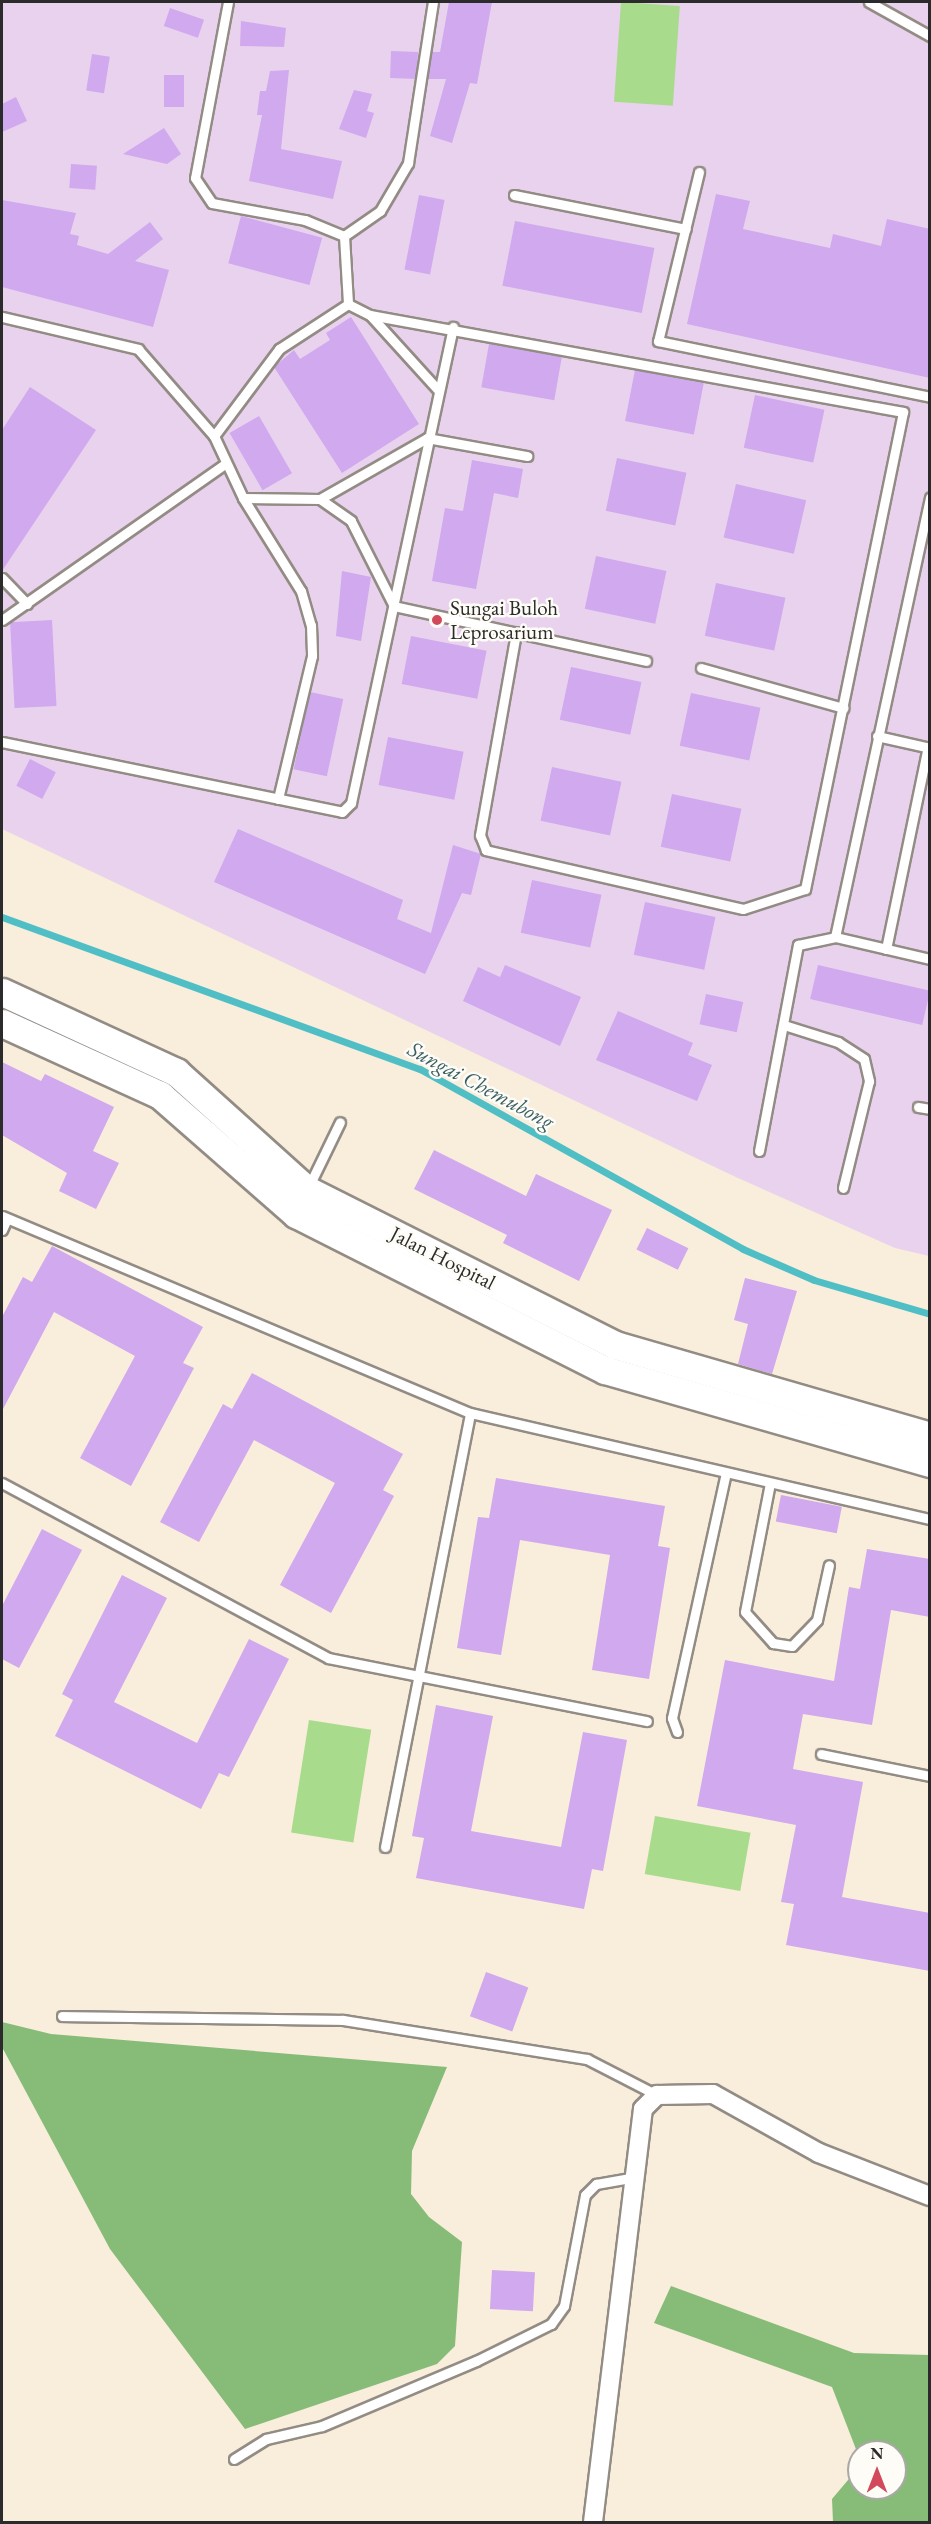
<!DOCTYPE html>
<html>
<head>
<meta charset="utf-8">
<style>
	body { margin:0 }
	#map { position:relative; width:931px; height:2524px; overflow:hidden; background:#f9eddc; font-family:"EB Garamond",serif }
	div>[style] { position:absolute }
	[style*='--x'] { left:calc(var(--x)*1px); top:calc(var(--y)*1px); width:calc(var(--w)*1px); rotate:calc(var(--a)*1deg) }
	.built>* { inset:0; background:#e9d2ed }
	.green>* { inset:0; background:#a8dc8c; transform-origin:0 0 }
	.forest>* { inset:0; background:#86bc78 }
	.stream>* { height:7px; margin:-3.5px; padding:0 3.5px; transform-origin:3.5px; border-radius:3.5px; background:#4fbec5 }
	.building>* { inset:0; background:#d0a9ee; transform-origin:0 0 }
	.roads { filter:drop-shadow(2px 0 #928c84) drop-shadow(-2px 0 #928c84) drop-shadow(0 2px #928c84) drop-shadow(0 -2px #928c84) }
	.lane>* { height:9px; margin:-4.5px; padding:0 4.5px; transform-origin:4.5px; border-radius:4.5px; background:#fff }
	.street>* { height:18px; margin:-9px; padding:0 9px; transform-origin:9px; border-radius:9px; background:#fff }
	.secondary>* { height:27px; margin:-13.5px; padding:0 13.5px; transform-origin:13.5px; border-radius:13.5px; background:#fff }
	.dots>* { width:16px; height:16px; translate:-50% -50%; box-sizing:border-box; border:3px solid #fdfcf7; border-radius:50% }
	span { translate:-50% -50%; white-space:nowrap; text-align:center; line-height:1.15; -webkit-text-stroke:5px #fdfcf7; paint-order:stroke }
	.poi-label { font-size:21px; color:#2b2b2b }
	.left { translate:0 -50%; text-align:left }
	.street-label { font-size:21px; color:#2b2b2b }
	.water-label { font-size:22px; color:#385e61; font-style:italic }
	.frame { position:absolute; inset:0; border:3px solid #2b2b2b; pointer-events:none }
	.north { position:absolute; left:847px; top:2440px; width:60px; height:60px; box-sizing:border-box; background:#fdfcf7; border:2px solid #a9a8a5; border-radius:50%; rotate:0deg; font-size:16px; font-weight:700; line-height:24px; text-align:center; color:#2b2b2b }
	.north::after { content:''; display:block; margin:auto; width:21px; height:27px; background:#d1495b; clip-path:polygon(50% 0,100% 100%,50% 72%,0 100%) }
</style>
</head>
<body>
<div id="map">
	<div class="built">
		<div style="clip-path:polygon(2px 2px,929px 2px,929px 1256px,895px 1248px,738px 1178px,2px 829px)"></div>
	</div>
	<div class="green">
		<div style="left:621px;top:2px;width:59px;height:100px;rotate:4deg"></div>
		<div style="left:309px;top:1720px;width:63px;height:114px;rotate:9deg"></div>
		<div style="left:655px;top:1816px;width:97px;height:59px;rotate:10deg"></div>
	</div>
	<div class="forest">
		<div style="clip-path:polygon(2px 2022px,51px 2034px,447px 2067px,412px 2151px,411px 2194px,429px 2217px,462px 2242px,455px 2346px,437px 2364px,245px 2429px,110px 2249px,2px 2047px)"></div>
		<div style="clip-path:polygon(671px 2286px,854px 2353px,929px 2355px,929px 2522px,833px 2522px,832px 2499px,859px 2467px,859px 2488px,895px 2488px,895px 2452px,859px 2452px,859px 2457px,832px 2387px,654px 2323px)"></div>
	</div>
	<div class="stream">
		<div style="--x:2;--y:917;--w:445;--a:20"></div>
		<div style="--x:420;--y:1069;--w:370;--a:29.1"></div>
		<div style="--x:743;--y:1249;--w:77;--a:23.6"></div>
		<div style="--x:814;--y:1280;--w:121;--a:16.3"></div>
	</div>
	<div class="building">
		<div style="clip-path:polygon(449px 2px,492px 2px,477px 84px,470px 83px,452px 143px,430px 136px,446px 79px,428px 79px,432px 52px,440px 52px)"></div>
		<div style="left:170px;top:8px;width:36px;height:19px;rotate:19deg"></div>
		<div style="clip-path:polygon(241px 21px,286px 28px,284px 47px,240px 46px)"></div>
		<div style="left:391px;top:51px;width:27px;height:27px;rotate:2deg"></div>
		<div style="left:92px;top:54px;width:18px;height:37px;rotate:9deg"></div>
		<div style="clip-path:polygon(289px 70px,281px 149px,342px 161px,333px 199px,249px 181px,262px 115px,257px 115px,260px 91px,266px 91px,270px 71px)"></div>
		<div style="left:164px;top:75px;width:20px;height:32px"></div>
		<div style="clip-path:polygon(354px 90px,372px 94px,367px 111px,374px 113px,366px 138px,339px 129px)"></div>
		<div style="clip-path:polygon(16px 97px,27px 121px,2px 132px,2px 104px)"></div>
		<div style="clip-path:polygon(164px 128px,181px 154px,167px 164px,123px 154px)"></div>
		<div style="left:71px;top:164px;width:26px;height:24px;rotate:4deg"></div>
		<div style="clip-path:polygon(716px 194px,750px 201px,743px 229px,830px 248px,833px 234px,881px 246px,887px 219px,930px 229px,930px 378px,687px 324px)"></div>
		<div style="left:419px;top:195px;width:26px;height:76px;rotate:11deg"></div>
		<div style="clip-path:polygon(2px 200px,76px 213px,70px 234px,79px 236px,77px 245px,108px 254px,150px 222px,163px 239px,135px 261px,169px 270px,153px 327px,2px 287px)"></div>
		<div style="left:241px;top:216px;width:84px;height:49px;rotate:15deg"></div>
		<div style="left:515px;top:221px;width:142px;height:66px;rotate:11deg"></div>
		<div style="clip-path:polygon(351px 317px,419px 424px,342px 473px,274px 367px,294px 350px,300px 359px,330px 340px,326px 333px)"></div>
		<div style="left:489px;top:344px;width:74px;height:44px;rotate:10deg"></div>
		<div style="left:635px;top:370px;width:70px;height:52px;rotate:11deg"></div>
		<div style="clip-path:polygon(30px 387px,96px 430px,2px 571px,2px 430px)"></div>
		<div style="left:755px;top:395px;width:71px;height:54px;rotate:12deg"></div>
		<div style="left:259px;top:416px;width:66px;height:34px;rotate:60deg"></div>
		<div style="left:617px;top:458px;width:71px;height:54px;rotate:12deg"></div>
		<div style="clip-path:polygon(472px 460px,523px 469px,518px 498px,494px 493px,476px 589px,432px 581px,445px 508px,463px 511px)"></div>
		<div style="left:736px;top:484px;width:72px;height:55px;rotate:13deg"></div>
		<div style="left:596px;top:556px;width:72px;height:54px;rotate:12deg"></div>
		<div style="clip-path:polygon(342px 571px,371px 577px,361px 641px,336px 636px)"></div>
		<div style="left:716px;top:583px;width:71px;height:54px;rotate:12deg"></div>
		<div style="left:52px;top:620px;width:86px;height:42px;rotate:87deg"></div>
		<div style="left:411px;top:636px;width:77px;height:49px;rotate:11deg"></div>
		<div style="left:571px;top:667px;width:72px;height:54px;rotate:12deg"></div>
		<div style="left:310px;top:692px;width:34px;height:79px;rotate:12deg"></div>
		<div style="left:691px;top:693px;width:71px;height:54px;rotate:12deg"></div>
		<div style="left:388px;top:737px;width:77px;height:49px;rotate:11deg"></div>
		<div style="left:30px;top:759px;width:29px;height:30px;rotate:27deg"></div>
		<div style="left:552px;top:767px;width:71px;height:55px;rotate:12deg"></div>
		<div style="left:672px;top:794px;width:71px;height:54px;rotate:12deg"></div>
		<div style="clip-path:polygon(238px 829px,403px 900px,397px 919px,431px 933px,453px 845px,481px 854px,471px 895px,462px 893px,425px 974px,214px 882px)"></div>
		<div style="left:532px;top:880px;width:71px;height:54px;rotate:12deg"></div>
		<div style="left:645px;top:902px;width:72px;height:54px;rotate:12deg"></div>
		<div style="clip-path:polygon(505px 965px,581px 997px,560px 1046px,463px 1001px,478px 967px,500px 977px)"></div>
		<div style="left:818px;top:965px;width:115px;height:35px;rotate:13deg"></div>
		<div style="left:706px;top:994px;width:38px;height:31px;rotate:12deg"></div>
		<div style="clip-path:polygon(618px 1011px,693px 1043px,688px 1055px,712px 1065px,697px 1101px,596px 1060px)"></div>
		<div style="clip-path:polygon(2px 1062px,41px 1081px,45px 1074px,114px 1107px,93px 1151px,119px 1163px,96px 1209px,59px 1191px,67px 1173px,2px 1135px)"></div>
		<div style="clip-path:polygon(434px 1150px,526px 1196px,536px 1174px,612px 1210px,579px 1281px,503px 1243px,507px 1235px,414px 1189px)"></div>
		<div style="left:647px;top:1228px;width:46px;height:24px;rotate:26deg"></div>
		<div style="clip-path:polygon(52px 1246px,203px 1327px,183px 1363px,194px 1368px,131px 1486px,80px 1458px,135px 1356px,54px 1312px,2px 1411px,2px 1317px,23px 1277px,32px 1282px)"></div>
		<div style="clip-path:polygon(745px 1278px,797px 1291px,772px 1374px,738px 1364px,748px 1324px,734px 1320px)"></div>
		<div style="clip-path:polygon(252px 1373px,403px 1454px,383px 1490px,394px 1496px,331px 1613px,280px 1585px,335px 1483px,254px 1440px,199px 1542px,160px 1522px,223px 1404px,232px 1409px)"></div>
		<div style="clip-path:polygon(496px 1478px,665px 1506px,658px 1546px,670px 1548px,649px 1679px,592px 1670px,610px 1555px,520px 1540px,501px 1655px,457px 1648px,478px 1517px,489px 1518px)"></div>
		<div style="left:781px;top:1495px;width:62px;height:27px;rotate:11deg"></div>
		<div style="clip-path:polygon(42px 1529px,82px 1550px,19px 1668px,2px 1659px,2px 1606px)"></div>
		<div style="clip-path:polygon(867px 1549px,930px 1559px,930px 1617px,891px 1610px,872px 1725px,803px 1714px,793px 1769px,863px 1782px,842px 1897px,930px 1913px,930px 1971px,786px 1945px,794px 1904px,781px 1902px,796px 1825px,697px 1806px,725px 1660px,834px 1681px,849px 1587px,860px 1589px)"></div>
		<div style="clip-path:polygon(122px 1575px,167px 1598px,114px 1702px,197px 1743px,249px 1639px,289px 1659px,229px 1777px,219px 1773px,201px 1809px,55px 1736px,73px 1700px,62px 1694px)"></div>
		<div style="clip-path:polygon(436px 1705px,493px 1716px,471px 1831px,561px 1847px,583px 1732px,627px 1740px,603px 1871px,592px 1869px,584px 1909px,416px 1878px,424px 1838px,412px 1836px)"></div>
		<div style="left:486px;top:1972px;width:45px;height:47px;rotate:20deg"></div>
		<div style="left:492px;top:2270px;width:43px;height:39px;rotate:3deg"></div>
	</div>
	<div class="roads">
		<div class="lane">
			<div style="--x:228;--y:2;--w:179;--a:100.6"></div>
			<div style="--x:195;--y:178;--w:30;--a:56"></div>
			<div style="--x:212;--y:203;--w:95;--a:10.4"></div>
			<div style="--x:305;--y:220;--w:42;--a:22.3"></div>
			<div style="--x:344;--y:236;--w:68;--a:86.6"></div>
			<div style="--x:869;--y:2;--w:70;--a:29.1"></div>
			<div style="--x:699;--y:172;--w:174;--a:103.6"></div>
			<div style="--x:658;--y:341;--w:278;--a:11.6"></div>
			<div style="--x:514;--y:195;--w:175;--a:11.2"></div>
			<div style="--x:344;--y:236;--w:44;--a:-34.8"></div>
			<div style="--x:380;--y:211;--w:56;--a:-59.7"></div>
			<div style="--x:408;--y:163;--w:163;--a:-81.2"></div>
			<div style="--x:348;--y:304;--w:25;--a:27"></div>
			<div style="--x:370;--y:315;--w:542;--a:10.31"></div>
			<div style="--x:903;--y:412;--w:487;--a:101.6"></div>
			<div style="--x:805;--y:889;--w:65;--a:162.1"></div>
			<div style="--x:743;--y:909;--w:264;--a:-167.1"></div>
			<div style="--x:486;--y:850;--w:16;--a:-112"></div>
			<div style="--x:480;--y:835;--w:206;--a:-79.9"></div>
			<div style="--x:370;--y:315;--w:100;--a:47.8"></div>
			<div style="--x:2;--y:317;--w:140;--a:13.2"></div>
			<div style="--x:138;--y:349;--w:116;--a:48.9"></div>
			<div style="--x:214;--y:436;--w:68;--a:64.9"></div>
			<div style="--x:243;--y:498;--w:77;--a:0.7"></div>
			<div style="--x:320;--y:499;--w:123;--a:-29.7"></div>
			<div style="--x:427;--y:438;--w:102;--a:10.2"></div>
			<div style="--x:214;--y:436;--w:109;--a:-53.2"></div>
			<div style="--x:279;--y:349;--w:82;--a:-33.1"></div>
			<div style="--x:243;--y:498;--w:110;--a:58.1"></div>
			<div style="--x:301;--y:591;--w:35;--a:74"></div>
			<div style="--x:311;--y:625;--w:31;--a:88"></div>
			<div style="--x:312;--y:656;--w:147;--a:103.4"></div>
			<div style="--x:320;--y:499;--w:38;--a:35"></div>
			<div style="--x:351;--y:521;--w:95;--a:63.2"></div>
			<div style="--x:394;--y:606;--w:258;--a:12.3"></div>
			<div style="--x:2;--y:578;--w:36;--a:46"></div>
			<div style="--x:2;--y:620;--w:270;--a:-35"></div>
			<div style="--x:701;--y:668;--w:148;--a:15.7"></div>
			<div style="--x:877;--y:736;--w:54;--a:12.8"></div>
			<div style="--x:2;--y:742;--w:347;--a:11.6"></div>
			<div style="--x:342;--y:812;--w:13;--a:-45"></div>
			<div style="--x:351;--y:803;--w:487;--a:-77.9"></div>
			<div style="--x:835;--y:937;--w:450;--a:-77.8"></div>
			<div style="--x:886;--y:949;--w:206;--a:-78.3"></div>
			<div style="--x:784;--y:1025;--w:57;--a:17.5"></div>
			<div style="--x:838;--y:1042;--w:31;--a:33"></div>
			<div style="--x:864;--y:1059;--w:23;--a:77"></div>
			<div style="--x:869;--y:1081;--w:110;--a:103.7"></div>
			<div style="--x:918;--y:1107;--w:12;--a:9"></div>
			<div style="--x:759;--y:1151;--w:210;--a:-79.3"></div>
			<div style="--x:798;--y:945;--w:38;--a:-12"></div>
			<div style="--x:835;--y:937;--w:98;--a:13"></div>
			<div style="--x:308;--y:1188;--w:73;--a:-64.1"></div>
			<div style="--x:2;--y:1216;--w:508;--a:22.83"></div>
			<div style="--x:470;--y:1413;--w:472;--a:13"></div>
			<div style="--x:2;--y:1230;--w:12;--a:-66"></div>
			<div style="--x:2;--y:1483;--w:370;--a:28.2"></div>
			<div style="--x:328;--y:1658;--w:325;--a:11.2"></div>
			<div style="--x:770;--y:1483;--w:131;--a:101"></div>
			<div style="--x:745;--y:1612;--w:42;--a:47.9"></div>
			<div style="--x:773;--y:1643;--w:19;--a:9"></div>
			<div style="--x:792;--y:1646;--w:36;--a:-46"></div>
			<div style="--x:817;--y:1620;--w:56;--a:-77.7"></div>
			<div style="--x:677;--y:1732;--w:15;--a:-110"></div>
			<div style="--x:672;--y:1718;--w:251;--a:-77.6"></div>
			<div style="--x:821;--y:1754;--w:111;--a:11.4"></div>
			<div style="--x:385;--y:1847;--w:442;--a:-78.9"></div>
			<div style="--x:62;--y:2016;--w:281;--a:0.8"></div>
			<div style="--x:343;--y:2020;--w:247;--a:9.1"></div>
			<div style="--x:587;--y:2059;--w:79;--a:27.2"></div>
			<div style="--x:234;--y:2459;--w:38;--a:-32"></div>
			<div style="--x:266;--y:2439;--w:57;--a:-13.1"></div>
			<div style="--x:322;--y:2426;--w:167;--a:-22.9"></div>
			<div style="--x:476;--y:2361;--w:84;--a:-26.3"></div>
			<div style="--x:551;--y:2324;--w:22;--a:-54"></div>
			<div style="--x:564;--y:2306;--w:113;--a:-79.3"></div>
			<div style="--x:585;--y:2195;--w:16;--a:-45"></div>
			<div style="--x:596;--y:2184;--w:39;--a:-10"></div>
		</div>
		<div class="street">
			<div style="--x:593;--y:2522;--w:416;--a:-83.1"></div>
			<div style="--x:643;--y:2109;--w:20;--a:-45"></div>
			<div style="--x:657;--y:2095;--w:56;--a:-1"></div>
			<div style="--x:713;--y:2094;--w:121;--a:29.1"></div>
			<div style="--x:819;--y:2153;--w:119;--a:21.2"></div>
		</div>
		<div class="secondary">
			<div style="--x:2;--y:992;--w:192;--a:24.7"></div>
			<div style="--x:176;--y:1072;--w:176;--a:42"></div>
			<div style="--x:307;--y:1190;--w:345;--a:26.7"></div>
			<div style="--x:615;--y:1345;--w:328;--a:16.1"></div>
			<div style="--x:2;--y:1023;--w:174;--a:24.5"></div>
			<div style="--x:160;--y:1095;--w:181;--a:41.2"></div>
			<div style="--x:296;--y:1214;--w:346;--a:26.8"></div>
			<div style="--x:605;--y:1370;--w:338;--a:16"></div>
		</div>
	</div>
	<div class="dots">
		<div style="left:437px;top:620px;background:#d1495b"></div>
	</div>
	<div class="poi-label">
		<span class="left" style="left:450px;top:620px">Sungai Buloh<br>Leprosarium</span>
	</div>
	<div class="street-label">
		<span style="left:443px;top:1258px;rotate:27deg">Jalan Hospital</span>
	</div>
	<div class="water-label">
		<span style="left:481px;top:1085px;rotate:28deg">Sungai Chemubong</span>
	</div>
	<div class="frame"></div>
	<div class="north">N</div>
</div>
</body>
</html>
